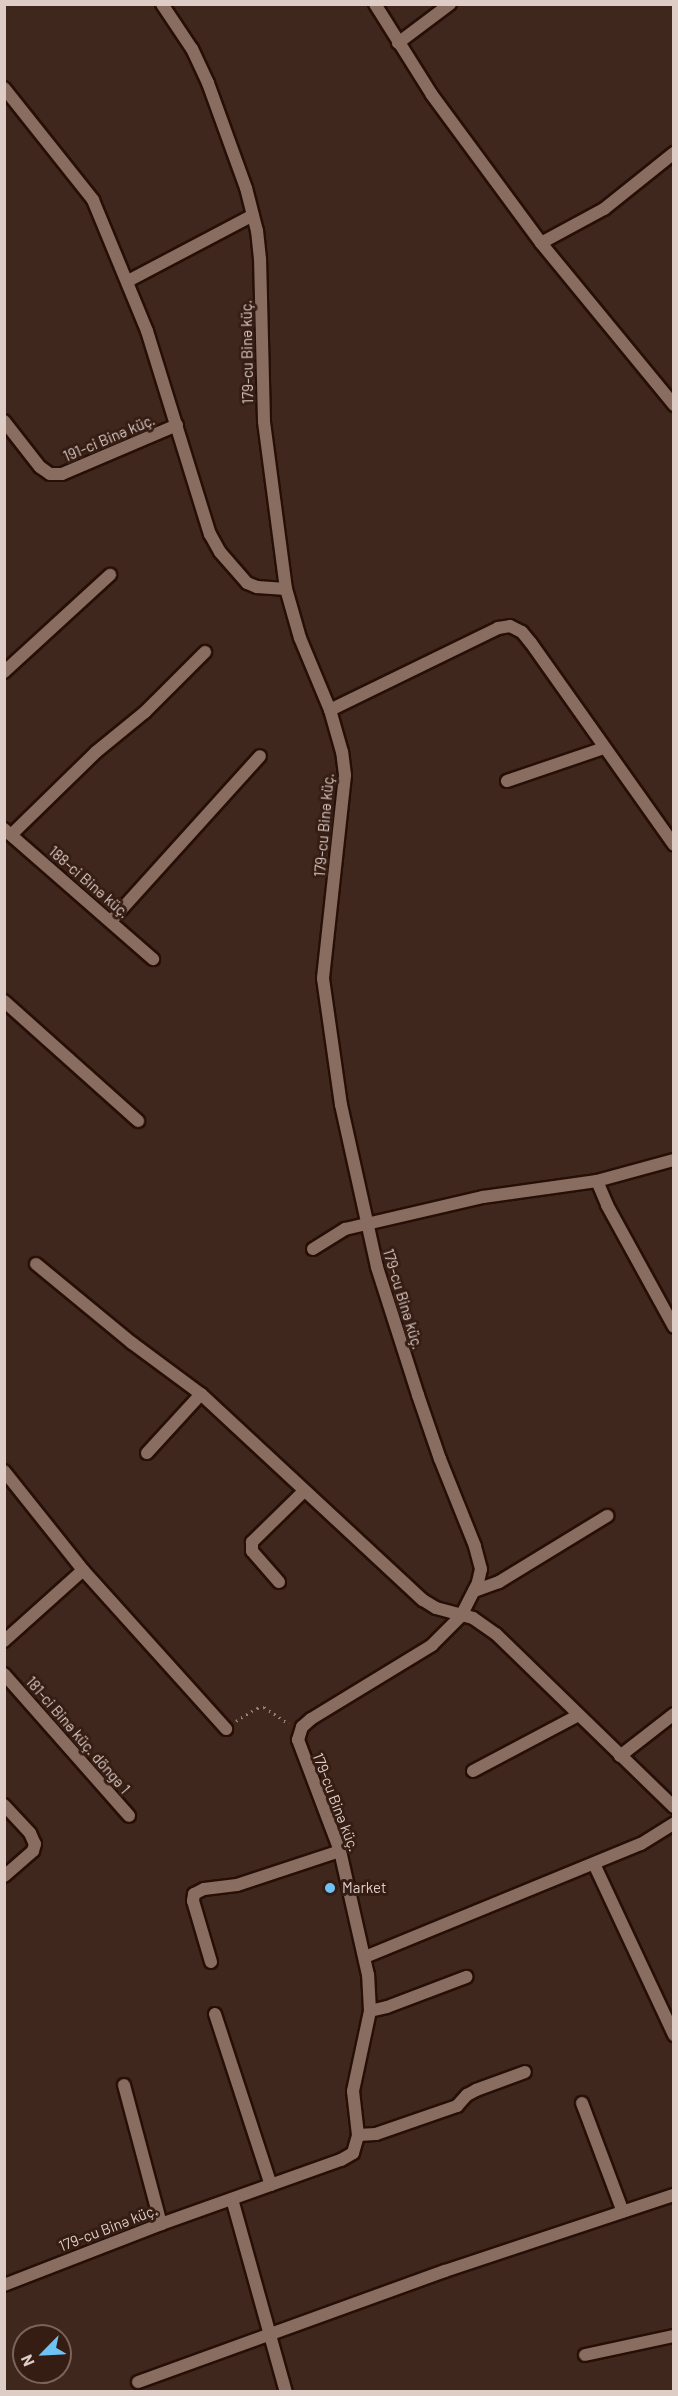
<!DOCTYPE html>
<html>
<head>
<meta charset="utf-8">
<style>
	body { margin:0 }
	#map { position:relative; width:678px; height:2396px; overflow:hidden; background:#40271d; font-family:Barlow,sans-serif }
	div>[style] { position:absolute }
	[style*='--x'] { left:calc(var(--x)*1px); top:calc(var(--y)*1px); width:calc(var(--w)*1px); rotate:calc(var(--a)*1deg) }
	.path>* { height:3px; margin-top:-1.5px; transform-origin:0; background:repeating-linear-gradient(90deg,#958078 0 1.5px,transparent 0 6px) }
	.roads { filter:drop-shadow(2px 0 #260f06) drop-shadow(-2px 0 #260f06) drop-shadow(0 2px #260f06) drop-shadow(0 -2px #260f06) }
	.street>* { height:12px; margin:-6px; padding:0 6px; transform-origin:6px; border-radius:6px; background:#8a6d61 }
	.dots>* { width:16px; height:16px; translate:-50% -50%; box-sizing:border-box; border:3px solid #351d13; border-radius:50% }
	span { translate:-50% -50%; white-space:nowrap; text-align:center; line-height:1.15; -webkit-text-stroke:6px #351d13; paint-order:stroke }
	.street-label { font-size:15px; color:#decdc7 }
	.poi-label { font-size:15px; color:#decdc7 }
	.left { translate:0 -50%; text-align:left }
	.frame { position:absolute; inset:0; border:6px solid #decdc7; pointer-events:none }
	.north { position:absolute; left:12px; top:2324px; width:60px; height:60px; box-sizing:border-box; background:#351d13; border:2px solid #79635b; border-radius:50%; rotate:246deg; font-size:16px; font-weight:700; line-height:24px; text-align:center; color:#decdc7 }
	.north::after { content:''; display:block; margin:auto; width:21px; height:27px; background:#6fc2f4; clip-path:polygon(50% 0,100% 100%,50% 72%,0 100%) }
</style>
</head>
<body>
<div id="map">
	<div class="path">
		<div style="--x:236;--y:1721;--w:25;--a:-32"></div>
		<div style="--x:257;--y:1708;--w:7;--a:-8"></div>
		<div style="--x:264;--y:1707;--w:30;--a:34"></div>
	</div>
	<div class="roads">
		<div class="street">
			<div style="--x:375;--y:4;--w:107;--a:57.9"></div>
			<div style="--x:432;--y:95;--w:184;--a:53.6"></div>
			<div style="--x:541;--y:243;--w:210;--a:50.6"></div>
			<div style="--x:398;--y:43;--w:65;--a:-36.9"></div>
			<div style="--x:4;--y:88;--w:143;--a:51.5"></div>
			<div style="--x:93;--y:200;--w:142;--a:67.6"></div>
			<div style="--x:147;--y:331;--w:213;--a:72.8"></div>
			<div style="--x:210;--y:534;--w:21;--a:61"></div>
			<div style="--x:220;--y:552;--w:41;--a:48.9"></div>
			<div style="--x:247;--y:583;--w:11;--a:22"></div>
			<div style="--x:257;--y:587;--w:29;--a:4"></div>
			<div style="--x:541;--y:243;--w:72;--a:-28.4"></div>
			<div style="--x:604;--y:209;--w:90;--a:-38.7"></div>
			<div style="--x:128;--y:281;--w:141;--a:-27.8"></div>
			<div style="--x:4;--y:421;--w:58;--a:52"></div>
			<div style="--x:40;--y:467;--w:12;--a:35"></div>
			<div style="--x:50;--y:474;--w:12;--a:0"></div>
			<div style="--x:62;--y:474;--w:125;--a:-23.1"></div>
			<div style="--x:4;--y:672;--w:144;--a:-42.5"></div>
			<div style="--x:330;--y:710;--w:187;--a:-26"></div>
			<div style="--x:498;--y:628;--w:12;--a:-9"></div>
			<div style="--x:510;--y:626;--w:13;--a:27"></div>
			<div style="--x:522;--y:632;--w:14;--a:51"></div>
			<div style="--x:531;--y:643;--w:247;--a:54.7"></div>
			<div style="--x:507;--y:781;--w:102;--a:-18.8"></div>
			<div style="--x:4;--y:829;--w:198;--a:41.1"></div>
			<div style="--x:11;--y:835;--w:119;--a:-44.3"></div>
			<div style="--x:96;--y:752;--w:63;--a:-39.2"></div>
			<div style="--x:145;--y:712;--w:85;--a:-45"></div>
			<div style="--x:111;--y:921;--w:222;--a:-47.9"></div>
			<div style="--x:4;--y:1001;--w:180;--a:41.8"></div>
			<div style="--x:597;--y:1181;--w:26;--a:67"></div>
			<div style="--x:607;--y:1205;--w:139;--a:61.2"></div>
			<div style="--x:313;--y:1249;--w:38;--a:-32"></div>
			<div style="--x:345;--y:1229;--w:142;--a:-13.1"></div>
			<div style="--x:483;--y:1197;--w:115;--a:-8"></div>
			<div style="--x:597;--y:1181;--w:80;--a:-15.3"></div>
			<div style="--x:36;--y:1264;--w:124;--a:39.5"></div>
			<div style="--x:132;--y:1343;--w:86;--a:36.5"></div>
			<div style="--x:201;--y:1394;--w:303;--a:42.9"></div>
			<div style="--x:423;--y:1600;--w:15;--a:32"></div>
			<div style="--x:436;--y:1608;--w:38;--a:15"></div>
			<div style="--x:473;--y:1618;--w:28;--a:35"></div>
			<div style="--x:496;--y:1634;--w:248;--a:44.2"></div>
			<div style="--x:147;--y:1453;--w:80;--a:-47.5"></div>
			<div style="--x:4;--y:1471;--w:127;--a:51.4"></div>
			<div style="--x:83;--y:1570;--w:214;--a:48"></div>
			<div style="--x:279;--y:1582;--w:41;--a:-131.1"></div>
			<div style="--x:252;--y:1551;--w:9;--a:-90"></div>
			<div style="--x:252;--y:1542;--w:73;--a:-44.4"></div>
			<div style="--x:474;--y:1591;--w:27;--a:-20"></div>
			<div style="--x:499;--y:1582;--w:127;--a:-31.4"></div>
			<div style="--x:4;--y:1641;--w:106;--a:-41.9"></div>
			<div style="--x:4;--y:1674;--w:189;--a:48.6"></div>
			<div style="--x:620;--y:1756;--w:68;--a:-37.9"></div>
			<div style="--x:473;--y:1771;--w:118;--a:-27.9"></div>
			<div style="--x:4;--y:1805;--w:38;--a:47"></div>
			<div style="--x:30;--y:1833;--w:12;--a:66"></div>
			<div style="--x:35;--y:1844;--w:7;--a:106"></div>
			<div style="--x:33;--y:1851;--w:38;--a:139"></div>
			<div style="--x:594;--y:1864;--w:189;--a:64.9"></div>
			<div style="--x:365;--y:1957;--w:298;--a:-22.3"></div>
			<div style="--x:641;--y:1844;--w:39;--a:-32"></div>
			<div style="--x:211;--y:1962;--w:64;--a:-106.4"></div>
			<div style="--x:193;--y:1901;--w:7;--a:-82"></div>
			<div style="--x:194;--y:1894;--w:11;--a:-27"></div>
			<div style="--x:204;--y:1889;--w:33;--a:-7"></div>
			<div style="--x:237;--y:1885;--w:108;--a:-18.3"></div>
			<div style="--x:370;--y:2011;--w:17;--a:-13"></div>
			<div style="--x:387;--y:2007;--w:85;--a:-20.8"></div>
			<div style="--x:215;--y:2014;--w:180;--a:71.9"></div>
			<div style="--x:124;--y:2085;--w:144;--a:75.1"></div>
			<div style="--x:582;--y:2103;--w:116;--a:69.4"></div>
			<div style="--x:358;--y:2135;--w:18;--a:-3"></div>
			<div style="--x:376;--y:2134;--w:86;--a:-19.1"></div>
			<div style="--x:457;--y:2106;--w:15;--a:-48"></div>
			<div style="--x:467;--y:2095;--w:10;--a:-29"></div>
			<div style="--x:476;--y:2090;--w:52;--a:-20.2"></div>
			<div style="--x:232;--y:2199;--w:200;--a:74.4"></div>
			<div style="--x:4;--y:2285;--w:168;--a:-21.2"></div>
			<div style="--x:161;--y:2224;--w:191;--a:-19.6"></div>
			<div style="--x:341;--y:2160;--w:14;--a:-30"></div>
			<div style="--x:353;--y:2153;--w:19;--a:-74"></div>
			<div style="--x:358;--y:2135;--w:44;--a:-96.5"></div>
			<div style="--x:353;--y:2091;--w:82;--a:-78"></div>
			<div style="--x:370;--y:2011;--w:36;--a:-93"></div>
			<div style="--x:368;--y:1975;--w:127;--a:-102.7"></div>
			<div style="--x:340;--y:1851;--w:119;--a:-110.7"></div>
			<div style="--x:298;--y:1740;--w:14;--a:-73"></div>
			<div style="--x:302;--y:1727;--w:12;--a:-42"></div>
			<div style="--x:311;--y:1719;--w:142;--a:-31.4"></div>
			<div style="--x:432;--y:1645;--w:41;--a:-45"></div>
			<div style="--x:461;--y:1616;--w:38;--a:-63"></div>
			<div style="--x:478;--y:1582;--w:13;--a:-77"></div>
			<div style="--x:481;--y:1569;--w:24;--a:-105"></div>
			<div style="--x:475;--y:1546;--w:94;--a:-111.9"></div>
			<div style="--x:440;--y:1459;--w:68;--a:-109"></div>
			<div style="--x:418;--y:1395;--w:134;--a:-107.8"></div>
			<div style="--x:377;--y:1267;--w:166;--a:-102.5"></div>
			<div style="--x:341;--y:1105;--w:128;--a:-98.1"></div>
			<div style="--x:323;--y:978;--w:204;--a:-83.8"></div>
			<div style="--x:345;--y:775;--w:23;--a:-97"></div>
			<div style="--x:342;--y:752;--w:44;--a:-105.9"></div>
			<div style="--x:330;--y:710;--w:78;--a:-112.6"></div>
			<div style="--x:300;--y:638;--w:51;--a:-105.9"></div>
			<div style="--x:286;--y:589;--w:169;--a:-97.5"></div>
			<div style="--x:264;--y:421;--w:162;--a:-91.4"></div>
			<div style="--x:260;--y:259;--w:28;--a:-96"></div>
			<div style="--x:257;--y:231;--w:44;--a:-104.3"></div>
			<div style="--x:246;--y:188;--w:112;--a:-109.9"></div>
			<div style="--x:208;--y:83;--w:38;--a:-115"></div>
			<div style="--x:192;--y:49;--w:54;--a:-123.7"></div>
			<div style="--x:585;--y:2355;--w:91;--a:-12.1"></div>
			<div style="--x:138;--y:2382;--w:326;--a:-19.9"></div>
			<div style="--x:445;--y:2271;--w:241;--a:-18.4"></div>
		</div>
	</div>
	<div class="dots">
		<div style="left:330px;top:1888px;background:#6fc2f4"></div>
	</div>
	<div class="street-label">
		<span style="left:247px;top:352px;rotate:-91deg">179-cu Binə küç.</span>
		<span style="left:109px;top:438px;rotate:-23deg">191-ci Binə küç.</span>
		<span style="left:324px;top:825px;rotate:-85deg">179-cu Binə küç.</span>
		<span style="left:89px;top:882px;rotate:41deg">188-ci Binə küç.</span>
		<span style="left:403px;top:1299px;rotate:73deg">179-cu Binə küç.</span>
		<span style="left:78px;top:1735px;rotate:49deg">181-ci Binə küç. döngə 1</span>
		<span style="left:336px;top:1802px;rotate:69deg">179-cu Binə küç.</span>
		<span style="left:108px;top:2228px;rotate:-21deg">179-cu Binə küç.</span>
	</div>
	<div class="poi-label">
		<span class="left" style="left:342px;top:1888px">Market</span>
	</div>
	<div class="frame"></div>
	<div class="north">N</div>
</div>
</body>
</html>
